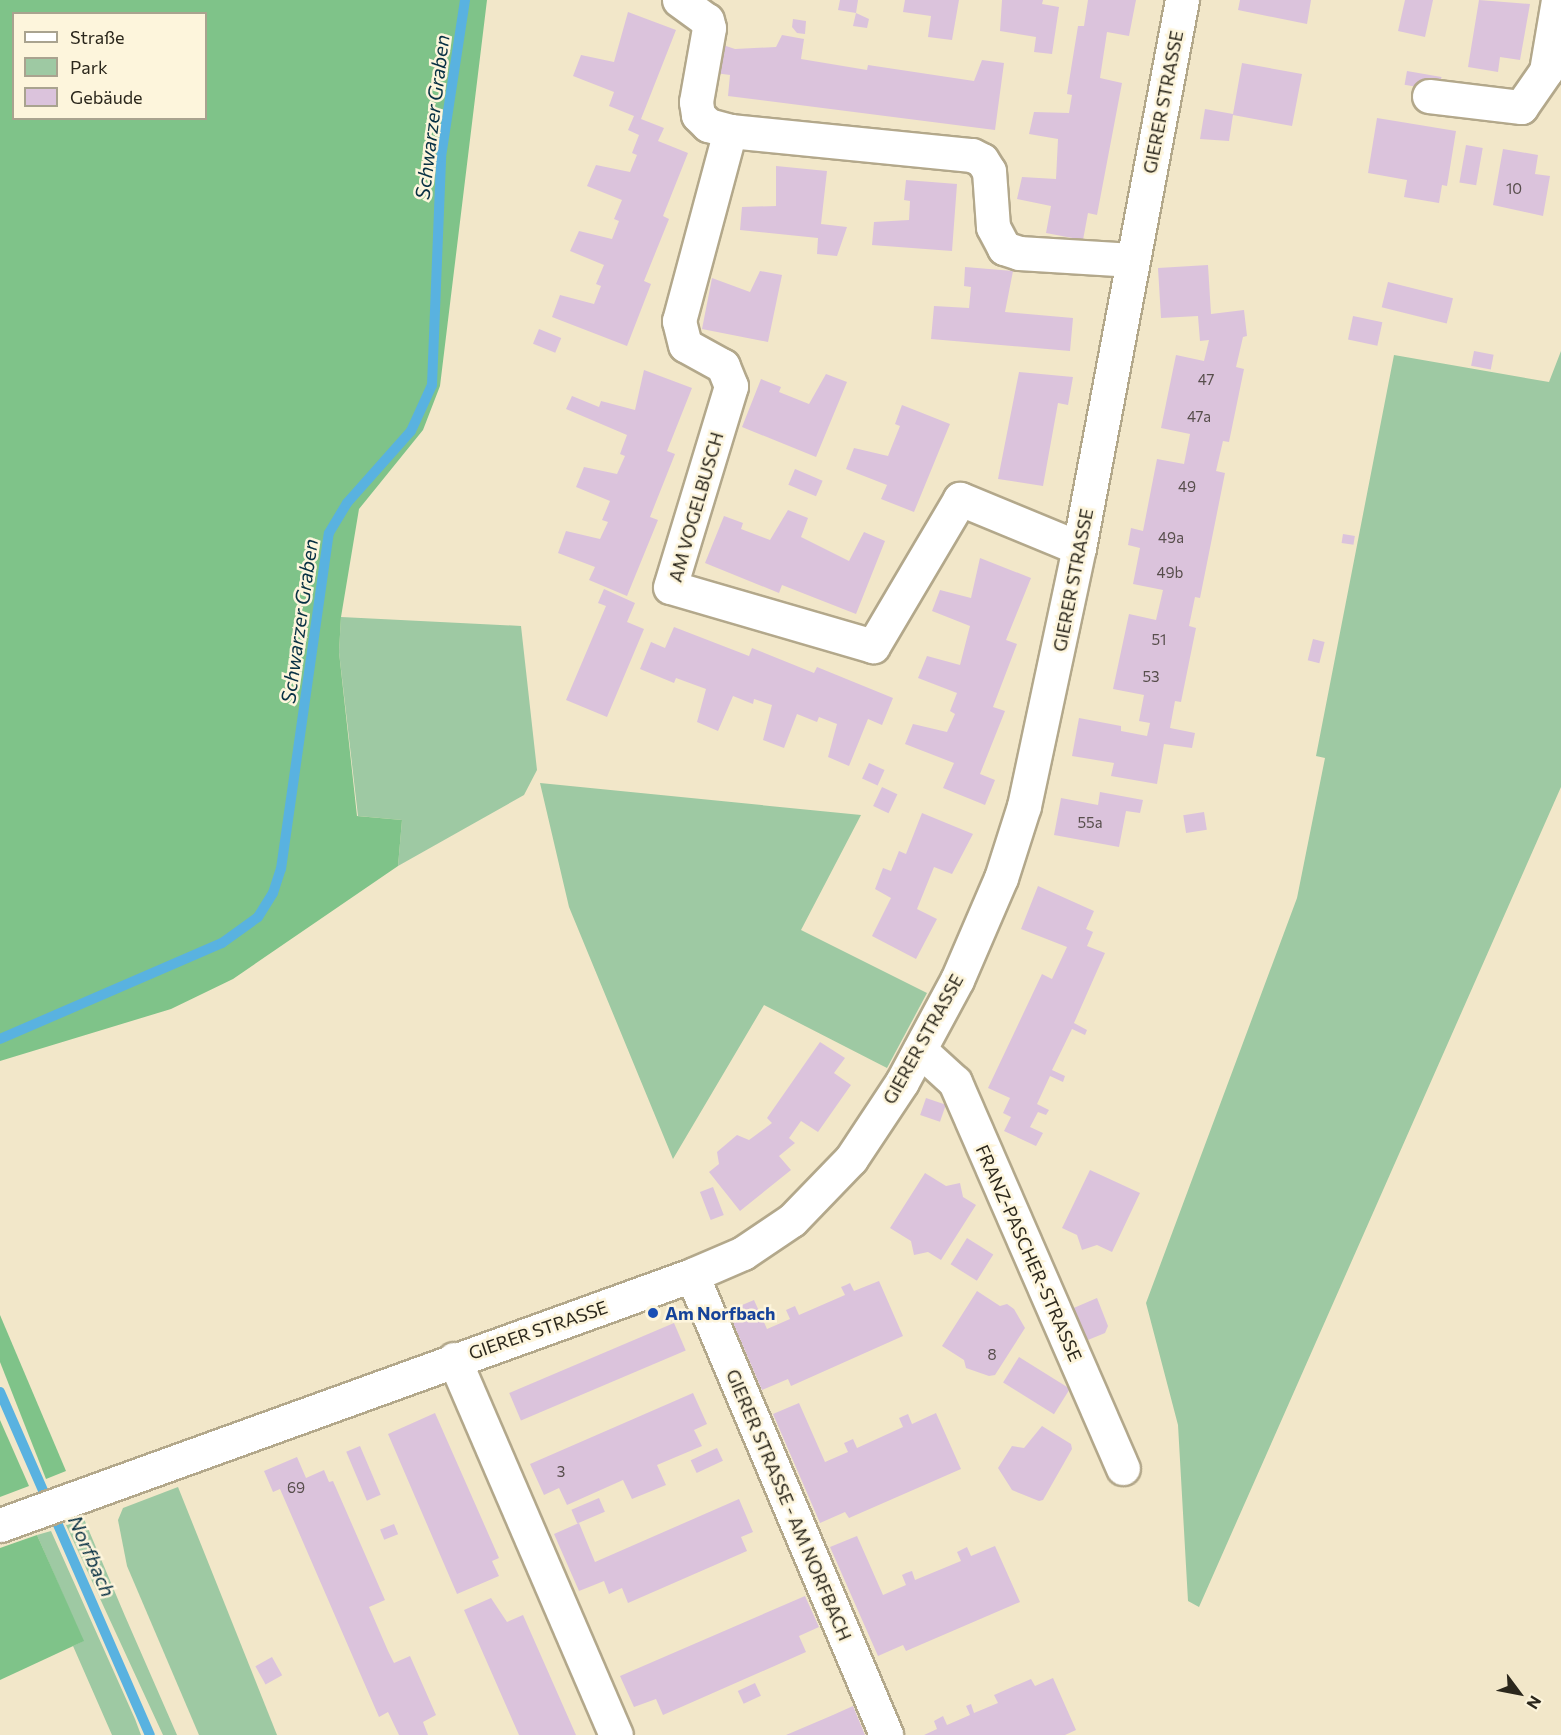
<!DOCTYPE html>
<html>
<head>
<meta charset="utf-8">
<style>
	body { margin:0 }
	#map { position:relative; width:1561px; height:1735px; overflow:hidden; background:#f2e7c9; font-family:Commissioner,sans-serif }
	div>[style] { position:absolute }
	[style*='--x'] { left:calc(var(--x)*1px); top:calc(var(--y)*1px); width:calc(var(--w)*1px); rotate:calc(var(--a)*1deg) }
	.green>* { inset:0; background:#9ec9a3 }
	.forest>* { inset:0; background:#7fc389 }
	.stream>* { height:10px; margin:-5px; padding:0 5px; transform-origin:5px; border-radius:5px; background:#59b2e0 }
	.building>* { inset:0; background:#dbc3dc; transform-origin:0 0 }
	.roads { filter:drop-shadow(2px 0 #b3a88b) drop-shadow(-2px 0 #b3a88b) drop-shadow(0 2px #b3a88b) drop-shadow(0 -2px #b3a88b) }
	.street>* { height:33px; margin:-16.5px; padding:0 16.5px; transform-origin:16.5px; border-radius:16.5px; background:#fff }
	.dots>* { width:16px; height:16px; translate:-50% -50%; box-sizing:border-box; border:3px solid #fdf5dc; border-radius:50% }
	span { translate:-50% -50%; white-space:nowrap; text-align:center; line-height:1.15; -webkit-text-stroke:5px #fdf5dc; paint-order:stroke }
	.number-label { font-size:15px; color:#574e4c }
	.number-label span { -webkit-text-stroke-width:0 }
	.street-label { font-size:18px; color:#2b271c }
	.transit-label { font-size:18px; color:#164399; font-weight:700 }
	.left { translate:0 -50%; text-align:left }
	.water-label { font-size:20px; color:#073043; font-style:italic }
	.legend { position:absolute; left:12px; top:12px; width:195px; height:108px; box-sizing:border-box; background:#fdf5dc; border:2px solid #a9a38f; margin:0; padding:8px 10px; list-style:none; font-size:18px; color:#2b271c }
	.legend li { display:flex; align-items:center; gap:12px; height:30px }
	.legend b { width:30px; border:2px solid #a9a38f }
	.north { position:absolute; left:1489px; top:1663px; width:60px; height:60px; -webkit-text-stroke:4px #fdf5dc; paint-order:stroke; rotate:122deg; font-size:16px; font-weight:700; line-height:24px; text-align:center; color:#2b271c }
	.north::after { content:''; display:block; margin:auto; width:21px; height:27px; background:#2b271c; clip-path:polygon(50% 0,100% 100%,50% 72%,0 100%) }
</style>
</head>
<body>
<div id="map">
	<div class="green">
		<div style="clip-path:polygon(1561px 351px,1561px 787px,1199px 1607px,1188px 1601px,1178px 1425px,1146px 1303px,1297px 898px,1325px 758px,1316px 756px,1394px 355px,1549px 382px)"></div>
		<div style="clip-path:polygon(341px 617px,521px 626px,537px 770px,524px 795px,398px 866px,402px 820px,358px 816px,339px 652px)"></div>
		<div style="clip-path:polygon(540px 783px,861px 815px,801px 930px,927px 993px,887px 1068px,764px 1005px,673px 1159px,569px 907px)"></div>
		<div style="clip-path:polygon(178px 1487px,216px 1582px,277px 1735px,199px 1735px,127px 1566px,118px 1520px,123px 1508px)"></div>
		<div style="clip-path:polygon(84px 1519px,125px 1616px,177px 1735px,163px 1735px,66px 1525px)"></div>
		<div style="clip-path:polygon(51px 1531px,135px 1719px,141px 1735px,112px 1735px,73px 1646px,83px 1641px,37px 1535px)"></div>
	</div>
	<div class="forest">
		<div style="clip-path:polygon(evenodd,0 0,487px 0,440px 386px,423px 430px,359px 509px,341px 617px,339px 652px,357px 816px,402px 820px,398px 866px,233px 979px,171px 1009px,0 1061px,0 0,14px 14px,206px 14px,206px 118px,14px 118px,14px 14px)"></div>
		<div style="clip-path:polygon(0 1315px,66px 1471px,46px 1479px,0 1362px)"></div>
		<div style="clip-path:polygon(0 1420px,29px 1486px,0 1497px)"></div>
		<div style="clip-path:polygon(37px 1535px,84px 1641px,0 1680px,0 1548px)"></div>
	</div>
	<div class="stream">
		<div style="--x:0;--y:1039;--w:242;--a:-23.4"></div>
		<div style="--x:222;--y:943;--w:44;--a:-35.8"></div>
		<div style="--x:258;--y:917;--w:28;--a:-58"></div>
		<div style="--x:273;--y:893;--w:25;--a:-72"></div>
		<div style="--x:281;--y:869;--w:339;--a:-81.9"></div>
		<div style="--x:329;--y:533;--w:35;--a:-59"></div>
		<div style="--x:347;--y:503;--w:96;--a:-48.4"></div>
		<div style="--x:411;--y:431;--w:51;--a:-65.5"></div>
		<div style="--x:432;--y:385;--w:228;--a:-87.7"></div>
		<div style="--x:441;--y:157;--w:159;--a:-81.3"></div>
		<div style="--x:0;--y:1392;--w:374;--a:66.4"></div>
	</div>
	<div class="building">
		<div style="clip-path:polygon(840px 0,858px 0,856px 13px,838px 10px)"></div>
		<div style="clip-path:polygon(905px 0,959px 0,952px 40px,928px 37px,931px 16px,903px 12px)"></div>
		<div style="clip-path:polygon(1002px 0,1043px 0,1042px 4px,1059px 7px,1052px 54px,1034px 52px,1036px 37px,1000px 31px)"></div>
		<div style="clip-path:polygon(1088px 0,1136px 0,1129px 36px,1107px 32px,1100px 78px,1122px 83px,1097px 215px,1088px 213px,1083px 240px,1046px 233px,1051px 206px,1017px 199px,1022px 177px,1056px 179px,1058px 139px,1029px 134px,1034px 112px,1069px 113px,1072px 95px,1067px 94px,1078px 26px,1084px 26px)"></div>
		<div style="clip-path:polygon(1240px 0,1311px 0,1307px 24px,1238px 10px)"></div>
		<div style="clip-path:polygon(1405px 0,1433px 0,1425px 37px,1398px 31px)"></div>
		<div style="clip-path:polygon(1479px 0,1530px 4px,1520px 60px,1500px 57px,1498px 72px,1468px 67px)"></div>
		<div style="clip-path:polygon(628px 12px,676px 30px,641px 119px,664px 128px,658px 141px,688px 153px,663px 216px,669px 219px,644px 281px,651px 284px,627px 346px,552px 317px,560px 295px,594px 304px,601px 286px,596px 284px,604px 265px,570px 251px,579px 231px,612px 239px,619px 221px,614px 219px,622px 200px,587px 186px,596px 165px,630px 172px,637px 155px,632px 153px,639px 135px,628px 130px,634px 116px,609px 106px,614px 92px,573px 76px,581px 55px,614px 62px)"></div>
		<div style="clip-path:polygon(856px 13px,869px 19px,867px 28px,853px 26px)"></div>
		<div style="clip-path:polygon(793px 19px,806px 21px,805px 34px,797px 33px,792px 27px)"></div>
		<div style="clip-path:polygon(782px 35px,804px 39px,801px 59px,867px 70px,868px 65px,974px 81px,982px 60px,1004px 63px,995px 130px,728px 96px,730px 75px,715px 73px,720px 44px,735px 49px,776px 47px)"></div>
		<div style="clip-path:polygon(1242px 63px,1302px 74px,1292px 126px,1233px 115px,1229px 141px,1200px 139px,1205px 109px,1233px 114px)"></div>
		<div style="left:1407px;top:71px;width:35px;height:14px;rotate:10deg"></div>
		<div style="clip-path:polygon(1377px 118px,1456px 131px,1447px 186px,1442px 185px,1439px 203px,1404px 197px,1407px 180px,1368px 173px)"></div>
		<div style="left:1466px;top:145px;width:17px;height:38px;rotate:10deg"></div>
		<div style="clip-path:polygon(1503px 149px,1538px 155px,1535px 174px,1550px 176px,1543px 216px,1493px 205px)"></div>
		<div style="clip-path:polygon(776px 166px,827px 171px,821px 224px,847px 227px,837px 256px,817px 254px,818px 238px,740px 230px,742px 207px,776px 206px)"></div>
		<div style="clip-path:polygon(906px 180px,957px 184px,952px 251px,872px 245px,874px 222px,909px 220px,910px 201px,904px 200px)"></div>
		<div style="clip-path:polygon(1208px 265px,1211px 314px,1244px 310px,1247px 336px,1243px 337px,1236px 367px,1244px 369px,1229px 442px,1223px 441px,1216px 471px,1225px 473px,1200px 598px,1195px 597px,1189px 626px,1196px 628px,1181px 702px,1175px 701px,1170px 728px,1195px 733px,1192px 748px,1164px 744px,1157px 784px,1111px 776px,1114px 763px,1072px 756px,1079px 718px,1121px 726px,1121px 731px,1147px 736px,1150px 723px,1139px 721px,1144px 695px,1113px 689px,1129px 614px,1156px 620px,1163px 590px,1133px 584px,1140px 548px,1128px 545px,1131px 528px,1143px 531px,1157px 459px,1184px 464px,1190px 434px,1161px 428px,1176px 355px,1204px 361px,1209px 340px,1200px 341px,1198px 316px,1161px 318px,1158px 268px)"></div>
		<div style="clip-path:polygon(965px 267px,1013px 271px,1005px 312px,1073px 318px,1070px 351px,931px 339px,934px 306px,969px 308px,971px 287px,964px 286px)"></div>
		<div style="clip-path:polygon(760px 271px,782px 275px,768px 342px,702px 329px,712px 278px,750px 292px)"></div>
		<div style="left:1388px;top:282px;width:67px;height:26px;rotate:14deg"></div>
		<div style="left:1353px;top:316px;width:30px;height:24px;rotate:12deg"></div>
		<div style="left:539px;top:329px;width:24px;height:16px;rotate:22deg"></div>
		<div style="left:1474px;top:351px;width:20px;height:15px;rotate:11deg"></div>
		<div style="clip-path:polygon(644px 370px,692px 388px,667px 451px,675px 454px,650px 517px,658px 520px,627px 596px,589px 580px,595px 567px,558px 553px,566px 531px,600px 539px,608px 522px,602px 520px,610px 501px,576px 487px,584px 467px,617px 474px,625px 456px,620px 454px,627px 435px,566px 409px,572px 396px,599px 407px,601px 401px,635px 410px)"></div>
		<div style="clip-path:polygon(1019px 372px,1073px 377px,1068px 405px,1058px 403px,1043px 486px,998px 479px)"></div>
		<div style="clip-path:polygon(826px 374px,847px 382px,816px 457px,742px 427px,761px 379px,781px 387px,779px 392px,809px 404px)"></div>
		<div style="clip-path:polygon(902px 405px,950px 424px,914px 512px,881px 499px,887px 485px,846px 469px,854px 448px,888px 456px,900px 426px,895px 424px)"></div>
		<div style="left:795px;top:469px;width:30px;height:17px;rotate:23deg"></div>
		<div style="clip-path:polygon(788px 510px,808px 518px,801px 537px,849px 561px,864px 532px,885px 541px,856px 614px,782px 585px,779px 593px,705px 563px,724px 516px,743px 523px,741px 529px,770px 540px)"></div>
		<div style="left:1343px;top:534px;width:12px;height:9px;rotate:9deg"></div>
		<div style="clip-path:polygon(980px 558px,1031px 578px,1006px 640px,1017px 644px,993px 707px,1005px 711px,980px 774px,995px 780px,985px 805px,943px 788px,954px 763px,905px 744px,913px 724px,947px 732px,955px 714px,950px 711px,957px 693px,918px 678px,927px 656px,960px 665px,970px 626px,932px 611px,940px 590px,971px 598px)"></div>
		<div style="clip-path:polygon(604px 589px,635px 603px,627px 622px,644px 629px,607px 717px,566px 700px,606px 606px,598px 603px)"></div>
		<div style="clip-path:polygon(674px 627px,749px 656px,752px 648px,814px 673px,817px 667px,893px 698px,882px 725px,868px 719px,849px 766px,828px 757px,837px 724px,819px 717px,817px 722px,797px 714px,784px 748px,763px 740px,772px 705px,754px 699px,753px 704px,733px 696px,718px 731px,697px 722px,706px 689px,676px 678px,674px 683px,640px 669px,651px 642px,665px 648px)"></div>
		<div style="left:1313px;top:639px;width:12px;height:22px;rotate:14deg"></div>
		<div style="left:869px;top:763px;width:17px;height:17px;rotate:24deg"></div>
		<div style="left:882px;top:787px;width:17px;height:21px;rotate:25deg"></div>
		<div style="clip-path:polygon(1100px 792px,1143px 800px,1140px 813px,1126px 811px,1119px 847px,1054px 835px,1061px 798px,1098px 805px)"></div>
		<div style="left:1204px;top:812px;width:18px;height:21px;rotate:81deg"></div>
		<div style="clip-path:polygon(922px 813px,973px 834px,952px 874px,934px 867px,917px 909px,937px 919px,916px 959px,872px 936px,891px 898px,875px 889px,883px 868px,891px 871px,899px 851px,906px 854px)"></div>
		<div style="clip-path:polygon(1038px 886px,1094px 911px,1086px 929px,1093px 932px,1087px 946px,1105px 953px,1074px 1023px,1087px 1030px,1085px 1035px,1072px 1029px,1052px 1070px,1065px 1076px,1063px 1082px,1050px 1076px,1037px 1104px,1049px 1110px,1046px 1115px,1038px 1112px,1030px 1127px,1043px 1133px,1036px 1146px,1004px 1131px,1011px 1117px,1003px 1113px,1010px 1098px,988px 1088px,1042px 974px,1052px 979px,1067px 947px,1021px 929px)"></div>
		<div style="clip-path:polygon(820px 1042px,845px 1058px,834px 1073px,851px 1085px,818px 1132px,801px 1121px,789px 1138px,795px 1143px,779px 1156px,791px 1170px,740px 1211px,709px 1172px,719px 1164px,717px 1152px,737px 1135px,749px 1140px,772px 1123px,767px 1118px)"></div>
		<div style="left:926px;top:1098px;width:21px;height:18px;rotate:19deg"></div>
		<div style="clip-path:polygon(1090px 1170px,1140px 1193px,1112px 1252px,1097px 1245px,1082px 1250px,1077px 1235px,1062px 1228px)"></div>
		<div style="clip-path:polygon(925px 1173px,946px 1186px,960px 1183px,963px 1197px,976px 1205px,941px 1260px,928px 1252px,914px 1255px,911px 1241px,890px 1228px)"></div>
		<div style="left:713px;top:1187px;width:30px;height:14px;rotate:69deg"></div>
		<div style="left:967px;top:1238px;width:31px;height:31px;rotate:32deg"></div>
		<div style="clip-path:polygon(879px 1281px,903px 1336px,791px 1386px,788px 1379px,762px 1390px,728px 1311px,754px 1300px,767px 1329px,790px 1319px,786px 1310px,795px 1306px,799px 1315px,845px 1295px,841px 1287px,846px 1285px,850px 1283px,854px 1291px)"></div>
		<div style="clip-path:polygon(977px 1291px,1000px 1306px,1007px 1304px,1014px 1309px,1025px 1328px,995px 1375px,989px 1376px,966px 1368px,964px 1360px,942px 1346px)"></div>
		<div style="clip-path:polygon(1097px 1298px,1108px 1326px,1105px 1333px,1083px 1342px,1069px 1310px)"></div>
		<div style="left:674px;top:1323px;width:30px;height:179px;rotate:67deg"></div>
		<div style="left:1019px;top:1357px;width:60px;height:30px;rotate:32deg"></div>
		<div style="clip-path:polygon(693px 1393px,707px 1424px,694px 1430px,702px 1446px,657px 1465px,666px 1485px,632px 1499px,623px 1480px,567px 1505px,559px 1488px,544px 1495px,530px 1464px)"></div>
		<div style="clip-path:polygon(799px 1403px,825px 1462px,848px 1452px,844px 1443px,853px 1439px,857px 1448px,903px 1427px,899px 1418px,908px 1414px,912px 1424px,936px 1413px,961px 1469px,849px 1518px,845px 1512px,820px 1523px,773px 1414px)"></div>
		<div style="clip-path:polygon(435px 1413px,499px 1558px,492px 1561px,499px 1576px,457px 1594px,388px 1434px)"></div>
		<div style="clip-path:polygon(1042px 1426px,1071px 1444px,1072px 1449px,1043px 1500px,1039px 1501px,1012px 1490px,998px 1468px,1012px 1446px,1024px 1448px)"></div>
		<div style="left:360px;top:1446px;width:53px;height:15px;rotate:67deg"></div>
		<div style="left:717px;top:1448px;width:14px;height:29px;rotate:65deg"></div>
		<div style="clip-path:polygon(297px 1457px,306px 1478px,324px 1470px,329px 1482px,333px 1481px,385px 1600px,369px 1607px,388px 1651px,394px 1663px,410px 1656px,436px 1715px,423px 1722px,428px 1735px,399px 1735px,388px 1712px,379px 1717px,280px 1489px,273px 1492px,264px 1471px)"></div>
		<div style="left:599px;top:1498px;width:15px;height:30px;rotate:67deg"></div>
		<div style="clip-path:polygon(739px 1499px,753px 1532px,741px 1537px,747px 1551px,628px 1603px,622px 1588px,609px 1594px,604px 1581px,579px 1591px,554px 1534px,579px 1523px,595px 1562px)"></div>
		<div style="left:394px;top:1524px;width:11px;height:15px;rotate:68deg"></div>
		<div style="clip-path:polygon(857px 1536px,883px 1595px,906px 1585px,902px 1575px,906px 1573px,912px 1571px,915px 1580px,961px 1561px,957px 1552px,967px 1547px,971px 1556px,995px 1546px,1020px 1602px,906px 1651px,903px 1645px,878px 1656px,830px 1547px)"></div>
		<div style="clip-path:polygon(805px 1596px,819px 1627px,799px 1636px,806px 1652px,663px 1715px,656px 1699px,634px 1707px,620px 1676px)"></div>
		<div style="clip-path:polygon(491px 1598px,507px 1622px,523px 1615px,576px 1735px,519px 1735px,464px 1610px)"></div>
		<div style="left:272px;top:1657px;width:21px;height:19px;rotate:61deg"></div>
		<div style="clip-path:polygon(1053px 1678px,1076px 1730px,1065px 1735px,924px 1735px,937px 1729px,934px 1721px,943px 1716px,947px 1725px,970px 1715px,966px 1706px,971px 1704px,974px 1713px,998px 1703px,994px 1695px,1031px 1679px,1035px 1686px)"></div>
		<div style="left:755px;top:1683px;width:14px;height:19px;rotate:65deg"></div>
		<div style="clip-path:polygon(853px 1706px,865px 1735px,786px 1735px,833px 1715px)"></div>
	</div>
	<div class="roads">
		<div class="street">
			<div style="--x:679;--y:0;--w:34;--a:36"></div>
			<div style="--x:707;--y:20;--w:8;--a:76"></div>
			<div style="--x:709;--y:28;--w:75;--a:100"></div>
			<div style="--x:696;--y:102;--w:13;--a:81"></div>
			<div style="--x:698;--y:115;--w:14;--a:45"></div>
			<div style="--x:708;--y:125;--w:23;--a:15"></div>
			<div style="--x:1429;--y:96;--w:93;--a:6.8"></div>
			<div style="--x:1521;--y:107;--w:44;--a:-55.2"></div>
			<div style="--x:1546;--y:71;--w:72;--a:-80.4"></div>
			<div style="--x:1079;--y:548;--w:129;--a:-157.6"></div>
			<div style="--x:960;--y:499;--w:171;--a:120.6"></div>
			<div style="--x:873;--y:646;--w:211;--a:-163.8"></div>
			<div style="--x:670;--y:587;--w:210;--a:-73.1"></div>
			<div style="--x:731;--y:386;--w:22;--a:-112"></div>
			<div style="--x:723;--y:366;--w:43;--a:-151.1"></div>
			<div style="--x:685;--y:345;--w:25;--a:-104"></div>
			<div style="--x:679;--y:321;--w:197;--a:-75"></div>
			<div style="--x:730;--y:131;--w:243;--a:5.7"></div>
			<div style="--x:972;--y:155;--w:11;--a:27"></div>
			<div style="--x:982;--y:160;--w:13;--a:58"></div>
			<div style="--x:989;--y:171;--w:56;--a:85.9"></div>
			<div style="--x:993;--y:227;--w:24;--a:62"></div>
			<div style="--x:1004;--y:248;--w:16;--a:18"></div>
			<div style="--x:1019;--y:253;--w:114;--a:3.5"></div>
			<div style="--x:920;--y:1050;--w:47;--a:42.4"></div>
			<div style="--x:955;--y:1082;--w:421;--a:66.5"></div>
			<div style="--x:692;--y:1275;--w:499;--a:67.1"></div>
			<div style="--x:454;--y:1359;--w:409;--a:66.7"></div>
			<div style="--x:0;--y:1525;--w:736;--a:-19.86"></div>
			<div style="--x:692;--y:1275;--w:56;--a:-23.3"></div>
			<div style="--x:743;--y:1253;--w:59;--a:-34"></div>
			<div style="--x:792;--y:1220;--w:85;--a:-46"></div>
			<div style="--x:851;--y:1159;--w:92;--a:-56.5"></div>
			<div style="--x:902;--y:1082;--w:116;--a:-61.7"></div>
			<div style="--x:957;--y:980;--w:111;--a:-66.7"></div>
			<div style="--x:1001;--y:878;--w:76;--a:-72.3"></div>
			<div style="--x:1024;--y:806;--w:264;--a:-78"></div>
			<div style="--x:1079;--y:548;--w:558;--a:-79.36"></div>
		</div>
	</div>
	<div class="dots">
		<div style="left:653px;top:1313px;background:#1a4fb4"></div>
	</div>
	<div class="number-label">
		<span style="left:1514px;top:189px">10</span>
		<span style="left:1206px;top:380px">47</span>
		<span style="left:1199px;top:417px">47a</span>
		<span style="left:1187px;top:487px">49</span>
		<span style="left:1171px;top:538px">49a</span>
		<span style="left:1170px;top:573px">49b</span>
		<span style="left:1159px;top:640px">51</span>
		<span style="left:1151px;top:677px">53</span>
		<span style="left:1090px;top:823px">55a</span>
		<span style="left:992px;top:1355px">8</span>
		<span style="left:561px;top:1472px">3</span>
		<span style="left:296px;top:1488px">69</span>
	</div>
	<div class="street-label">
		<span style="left:1163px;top:102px;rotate:-79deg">GIERER STRASSE</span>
		<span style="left:696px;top:507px;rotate:-74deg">AM VOGELBUSCH</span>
		<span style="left:1073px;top:580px;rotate:-79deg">GIERER STRASSE</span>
		<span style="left:923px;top:1039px;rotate:-61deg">GIERER STRASSE</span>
		<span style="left:1029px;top:1253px;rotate:66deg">FRANZ-PASCHER-STRASSE</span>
		<span style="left:538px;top:1330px;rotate:-19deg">GIERER STRASSE</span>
		<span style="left:789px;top:1505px;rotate:67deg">GIERER STRASSE - AM NORFBACH</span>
	</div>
	<div class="transit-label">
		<span class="left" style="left:665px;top:1313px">Am Norfbach</span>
	</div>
	<div class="water-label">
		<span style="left:432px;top:117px;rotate:-83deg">Schwarzer Graben</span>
		<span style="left:299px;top:621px;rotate:-82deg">Schwarzer Graben</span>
		<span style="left:92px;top:1556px;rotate:66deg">Norfbach</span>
	</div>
	<ul class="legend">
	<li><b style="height:8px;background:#fff"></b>Straße</li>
	<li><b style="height:16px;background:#9ec9a3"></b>Park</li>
	<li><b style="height:16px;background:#dbc3dc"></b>Gebäude</li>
	</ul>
	<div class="north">N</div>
</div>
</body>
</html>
